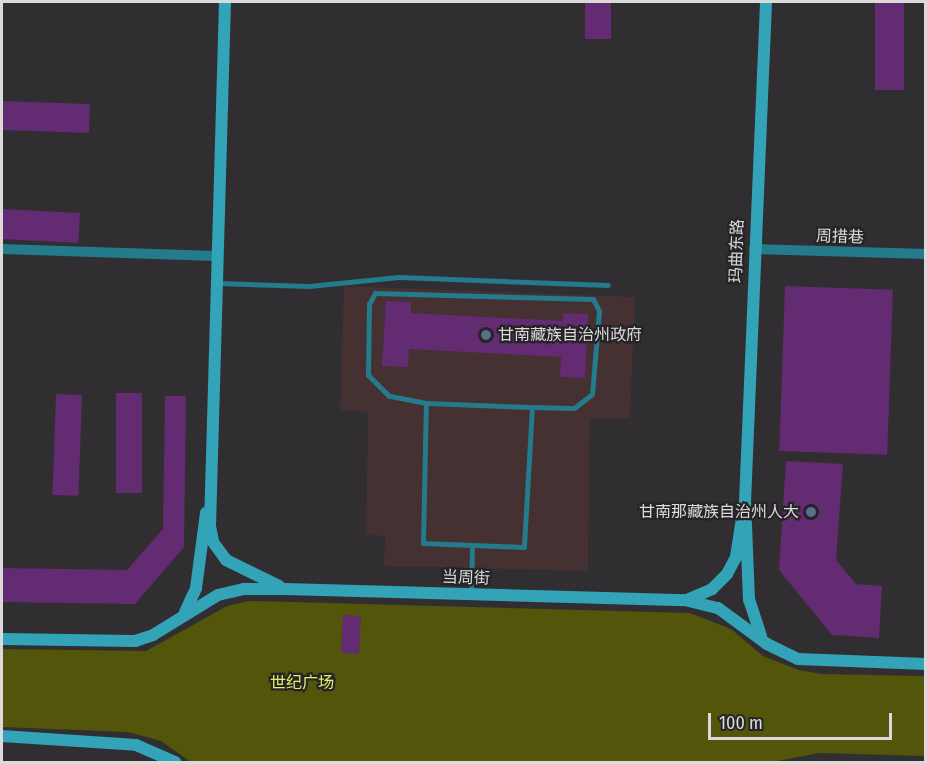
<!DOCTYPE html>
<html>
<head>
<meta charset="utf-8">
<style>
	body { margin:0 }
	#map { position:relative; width:927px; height:764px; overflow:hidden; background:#302e30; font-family:"Fira Sans Condensed","Noto Sans SC",sans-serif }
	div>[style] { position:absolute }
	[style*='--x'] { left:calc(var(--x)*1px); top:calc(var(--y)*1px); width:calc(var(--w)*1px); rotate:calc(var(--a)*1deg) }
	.commercial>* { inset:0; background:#453032 }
	.green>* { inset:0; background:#52550a }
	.building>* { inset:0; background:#632b71; transform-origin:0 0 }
	.lane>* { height:5px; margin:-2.5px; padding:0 2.5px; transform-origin:2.5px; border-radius:2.5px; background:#237b8c }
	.street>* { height:10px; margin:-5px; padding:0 5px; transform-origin:5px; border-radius:5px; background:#237b8c }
	.secondary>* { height:12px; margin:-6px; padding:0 6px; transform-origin:6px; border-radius:6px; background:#33a3b8 }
	.dots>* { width:16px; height:16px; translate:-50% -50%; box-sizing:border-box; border:3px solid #262427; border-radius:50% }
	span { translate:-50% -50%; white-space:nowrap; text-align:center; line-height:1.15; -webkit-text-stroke:4.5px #262427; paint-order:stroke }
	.street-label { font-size:16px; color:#dbdadb }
	.poi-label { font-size:16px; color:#dbdadb }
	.left { translate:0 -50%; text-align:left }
	.right { translate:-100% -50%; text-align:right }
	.park-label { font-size:16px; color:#e4ec66 }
	.frame { position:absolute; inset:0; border:3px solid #dbdadb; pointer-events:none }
	.scale { position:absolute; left:708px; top:713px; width:184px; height:27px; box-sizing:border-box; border:3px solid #dbdadb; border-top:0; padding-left:8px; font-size:18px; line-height:21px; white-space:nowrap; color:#dbdadb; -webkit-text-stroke:4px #262427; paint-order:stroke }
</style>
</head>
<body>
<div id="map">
	<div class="commercial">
		<div style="clip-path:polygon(344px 286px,635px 297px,630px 418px,590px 418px,588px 571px,384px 566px,385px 536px,366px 535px,368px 412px,340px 410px)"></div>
	</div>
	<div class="green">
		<div style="clip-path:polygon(250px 601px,690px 613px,731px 629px,763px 656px,799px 670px,821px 674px,925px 676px,925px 756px,819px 753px,773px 762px,191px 762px,161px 741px,128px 732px,2px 727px,2px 649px,146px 651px,227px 606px)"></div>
	</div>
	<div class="building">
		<div style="left:585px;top:2px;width:26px;height:37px"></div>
		<div style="left:875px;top:2px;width:29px;height:88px"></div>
		<div style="left:2px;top:101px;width:88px;height:29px;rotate:2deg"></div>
		<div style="left:2px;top:209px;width:78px;height:30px;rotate:3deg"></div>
		<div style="left:785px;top:286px;width:108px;height:165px;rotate:2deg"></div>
		<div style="clip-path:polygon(386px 301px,411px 302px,411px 313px,563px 321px,563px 313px,588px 314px,585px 378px,560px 377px,561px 357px,409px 349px,408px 367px,382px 366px)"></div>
		<div style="left:116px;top:393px;width:26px;height:100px"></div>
		<div style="left:56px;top:394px;width:26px;height:101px;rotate:2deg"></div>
		<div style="clip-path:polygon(165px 396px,186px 396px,184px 547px,135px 604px,2px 602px,2px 568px,127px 570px,163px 529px)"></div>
		<div style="clip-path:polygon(786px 461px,843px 464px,836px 560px,856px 584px,882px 586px,879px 638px,832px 635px,779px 570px)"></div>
		<div style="left:343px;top:615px;width:18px;height:38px;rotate:3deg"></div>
	</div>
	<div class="lane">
		<div style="--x:217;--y:283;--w:92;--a:1.9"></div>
		<div style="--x:309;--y:286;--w:90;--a:-5.7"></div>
		<div style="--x:399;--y:277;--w:209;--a:2.2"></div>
		<div style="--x:426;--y:403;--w:38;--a:-169"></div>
		<div style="--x:389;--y:396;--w:30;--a:-135"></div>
		<div style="--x:368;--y:375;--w:71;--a:-89.2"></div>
		<div style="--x:369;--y:304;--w:13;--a:-61"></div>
		<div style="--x:375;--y:293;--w:218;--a:1.6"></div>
		<div style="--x:593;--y:299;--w:13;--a:63"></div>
		<div style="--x:599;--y:311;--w:83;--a:94.8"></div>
		<div style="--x:592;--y:394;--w:23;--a:142"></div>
		<div style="--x:574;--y:408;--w:42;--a:-178.6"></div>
		<div style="--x:426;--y:403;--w:106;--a:2.2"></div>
		<div style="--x:532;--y:407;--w:140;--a:93.3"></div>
		<div style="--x:524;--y:547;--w:101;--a:-177.7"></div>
		<div style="--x:423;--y:543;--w:140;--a:-88.8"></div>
		<div style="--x:471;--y:594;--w:46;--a:-88.8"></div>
	</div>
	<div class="street">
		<div style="--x:2;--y:249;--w:214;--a:1.9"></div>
		<div style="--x:754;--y:249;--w:172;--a:1.7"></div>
	</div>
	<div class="secondary">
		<div style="--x:225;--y:2;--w:524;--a:91.64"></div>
		<div style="--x:210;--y:526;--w:16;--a:79"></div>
		<div style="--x:213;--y:542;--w:22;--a:54"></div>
		<div style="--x:226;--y:560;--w:59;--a:26.1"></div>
		<div style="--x:689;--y:599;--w:25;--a:-23"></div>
		<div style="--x:712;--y:589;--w:21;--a:-45"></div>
		<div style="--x:727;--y:574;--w:19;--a:-62"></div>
		<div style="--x:736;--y:557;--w:46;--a:-81.2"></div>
		<div style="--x:185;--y:612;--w:26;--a:-65"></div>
		<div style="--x:196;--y:588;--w:76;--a:-82.4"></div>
		<div style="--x:761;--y:636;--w:38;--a:-108"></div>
		<div style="--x:749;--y:600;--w:98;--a:-92.3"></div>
		<div style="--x:745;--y:502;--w:500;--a:-87.59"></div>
		<div style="--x:2;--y:639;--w:133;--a:0.9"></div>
		<div style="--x:135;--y:641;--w:19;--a:-18"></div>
		<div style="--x:153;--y:635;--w:76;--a:-31.6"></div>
		<div style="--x:218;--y:595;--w:28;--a:-13"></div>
		<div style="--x:245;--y:589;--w:40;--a:0"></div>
		<div style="--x:285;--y:589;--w:400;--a:1.6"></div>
		<div style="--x:685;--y:600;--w:34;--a:14"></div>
		<div style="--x:718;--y:608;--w:61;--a:36.3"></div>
		<div style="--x:767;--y:644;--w:34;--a:26"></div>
		<div style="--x:798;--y:659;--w:128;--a:2.2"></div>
		<div style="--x:2;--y:736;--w:134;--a:3.8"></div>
		<div style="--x:136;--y:745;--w:43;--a:23.6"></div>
	</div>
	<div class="dots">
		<div style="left:486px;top:335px;background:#5c6f8a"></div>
		<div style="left:811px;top:512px;background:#5c6f8a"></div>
	</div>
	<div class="street-label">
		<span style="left:840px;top:237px;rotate:2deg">周措巷</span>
		<span style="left:737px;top:251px;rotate:-88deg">玛曲东路</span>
		<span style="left:466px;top:578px;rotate:2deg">当周街</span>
	</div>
	<div class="poi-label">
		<span class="left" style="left:498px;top:335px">甘南藏族自治州政府</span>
		<span class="right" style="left:799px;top:512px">甘南那藏族自治州人大</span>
	</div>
	<div class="park-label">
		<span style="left:302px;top:683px">世纪广场</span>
	</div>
	<div class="frame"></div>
	<div class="scale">100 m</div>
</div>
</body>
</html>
